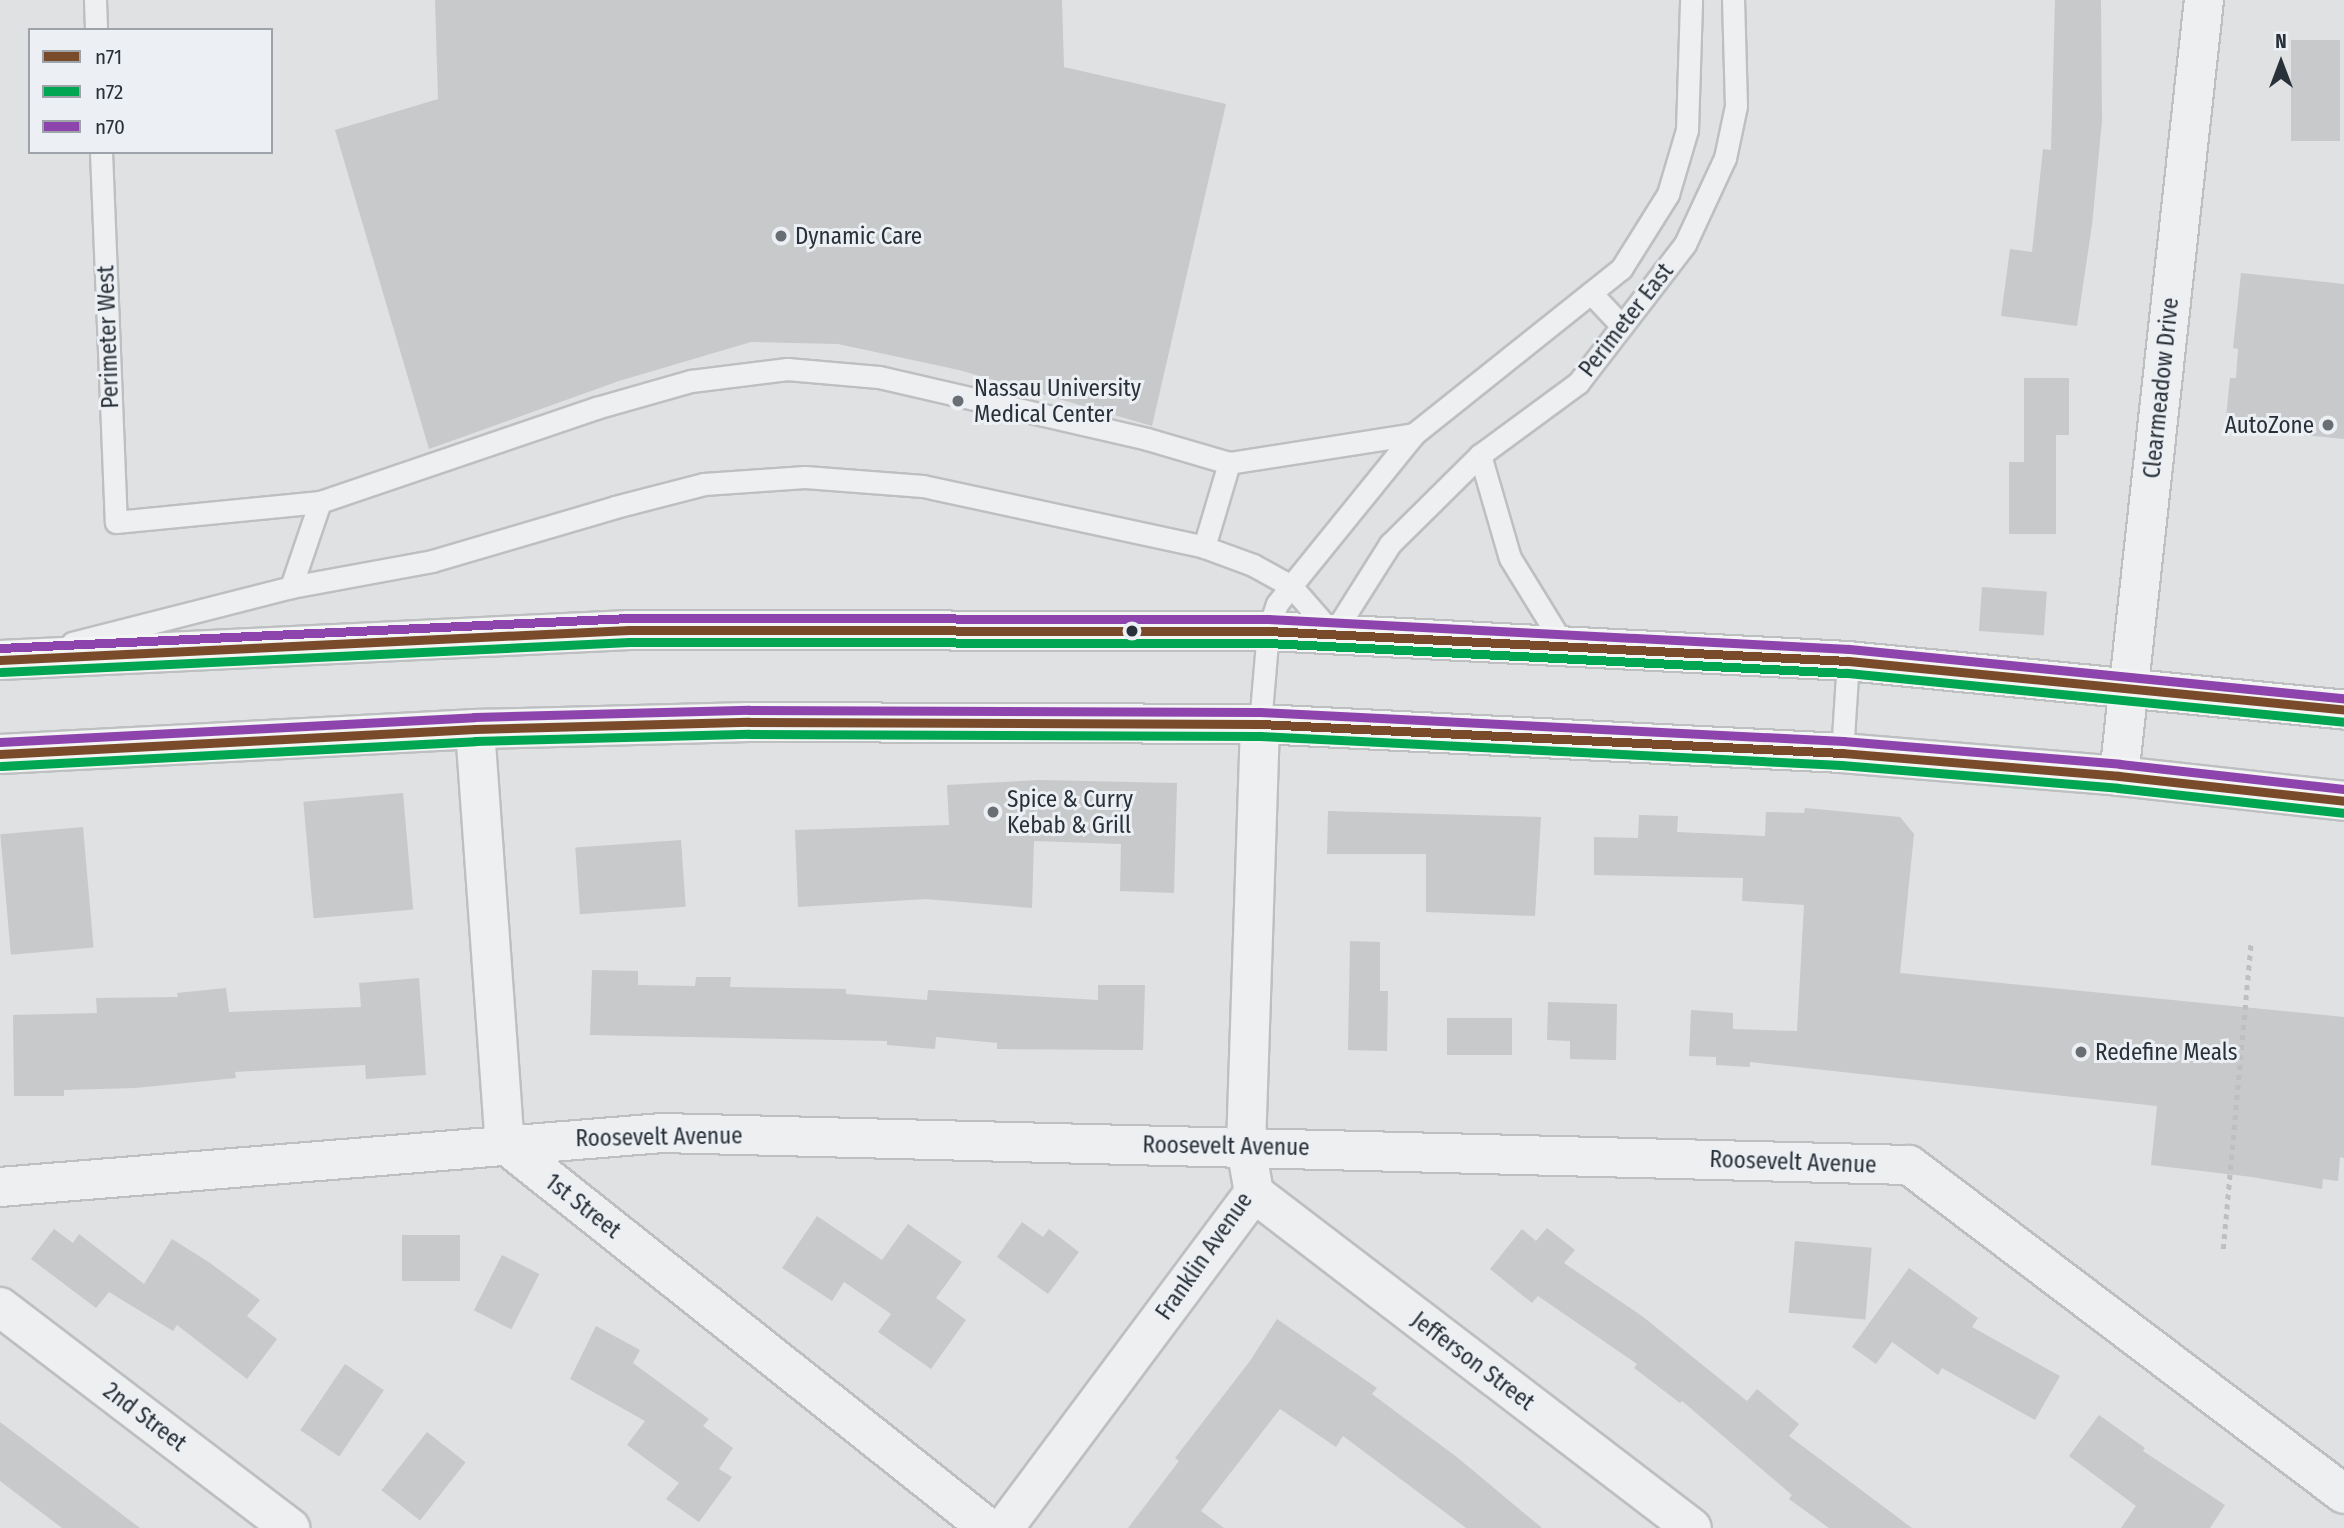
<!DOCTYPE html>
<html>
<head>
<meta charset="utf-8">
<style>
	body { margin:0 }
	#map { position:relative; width:2344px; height:1528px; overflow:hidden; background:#dfe1e3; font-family:"Fira Sans Condensed",sans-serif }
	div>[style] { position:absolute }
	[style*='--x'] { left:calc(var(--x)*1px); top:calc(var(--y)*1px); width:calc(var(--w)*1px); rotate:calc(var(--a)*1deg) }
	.building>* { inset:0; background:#c7c9cb; transform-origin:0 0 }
	.path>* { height:4.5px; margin-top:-2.25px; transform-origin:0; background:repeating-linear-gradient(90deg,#bdc0c2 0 5px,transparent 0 10px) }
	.roads { filter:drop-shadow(2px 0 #bdbfc1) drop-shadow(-2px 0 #bdbfc1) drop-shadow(0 2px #bdbfc1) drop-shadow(0 -2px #bdbfc1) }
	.service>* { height:21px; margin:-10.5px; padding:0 10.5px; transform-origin:10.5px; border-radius:10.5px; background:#eeeff0 }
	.minor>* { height:38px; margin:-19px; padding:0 19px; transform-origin:19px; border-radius:19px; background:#eeeff0 }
	.primary>* { height:38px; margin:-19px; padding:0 19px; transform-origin:19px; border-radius:19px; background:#f3f4f4 }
	.bus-1>* { height:9px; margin:-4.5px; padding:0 4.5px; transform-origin:4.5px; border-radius:4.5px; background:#7a4b2a }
	.bus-2>* { height:9px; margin:-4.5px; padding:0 4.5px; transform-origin:4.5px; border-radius:4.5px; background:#00a651 }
	.bus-3>* { height:9px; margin:-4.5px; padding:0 4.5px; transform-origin:4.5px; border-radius:4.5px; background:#8e44ad }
	.dots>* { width:19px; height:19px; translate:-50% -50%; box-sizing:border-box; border:4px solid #eceff3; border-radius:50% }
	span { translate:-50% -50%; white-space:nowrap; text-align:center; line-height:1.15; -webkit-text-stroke:6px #eceff3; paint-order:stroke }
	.poi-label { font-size:23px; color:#283039 }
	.left { translate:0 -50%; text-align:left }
	.right { translate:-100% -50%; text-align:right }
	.street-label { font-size:23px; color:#283039 }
	.legend { position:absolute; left:28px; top:28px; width:245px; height:126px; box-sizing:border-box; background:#eceff3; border:2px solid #9ea3a9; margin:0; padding:9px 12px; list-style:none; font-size:21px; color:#283039 }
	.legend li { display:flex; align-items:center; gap:14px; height:35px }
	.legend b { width:35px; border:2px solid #9ea3a9 }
	.north { position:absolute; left:2246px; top:28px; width:70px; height:70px; -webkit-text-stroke:5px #eceff3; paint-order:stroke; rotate:0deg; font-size:19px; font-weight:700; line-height:28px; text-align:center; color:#283039 }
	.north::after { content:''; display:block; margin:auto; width:24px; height:32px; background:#283039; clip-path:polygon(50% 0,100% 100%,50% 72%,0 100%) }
</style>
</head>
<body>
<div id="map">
	<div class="building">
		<div style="clip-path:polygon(435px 0,1062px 0,1064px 67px,1226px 104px,1152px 426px,959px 370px,838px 344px,751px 342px,619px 381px,429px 449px,335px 130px,438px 99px)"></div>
		<div style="clip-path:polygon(2055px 0,2101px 0,2102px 121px,2092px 225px,2077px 326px,2001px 316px,2010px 249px,2032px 252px,2043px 149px,2051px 150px)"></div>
		<div style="left:2291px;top:40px;width:49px;height:101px"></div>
		<div style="clip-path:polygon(2241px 273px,2344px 284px,2344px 439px,2225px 427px,2230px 378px,2236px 378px,2238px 349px,2233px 348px)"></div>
		<div style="clip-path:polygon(2024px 378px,2069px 378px,2069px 435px,2056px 435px,2056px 534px,2009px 534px,2009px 462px,2024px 462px)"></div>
		<div style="left:1982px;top:587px;width:65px;height:44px;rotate:4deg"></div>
		<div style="clip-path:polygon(1039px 780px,1177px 783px,1174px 893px,1120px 891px,1121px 844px,1034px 841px,1032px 908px,926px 899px,798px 907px,795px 830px,949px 825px,947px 785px)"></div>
		<div style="left:403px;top:793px;width:117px;height:100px;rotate:85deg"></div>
		<div style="clip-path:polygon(1805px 808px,1900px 817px,1914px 834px,1900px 973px,2344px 1017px,2344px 1158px,2340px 1157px,2338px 1181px,2323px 1179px,2322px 1189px,2252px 1177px,2151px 1165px,2157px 1106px,1750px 1062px,1750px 1067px,1716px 1065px,1716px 1057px,1689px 1056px,1691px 1010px,1733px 1013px,1733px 1029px,1797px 1031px,1804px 905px,1742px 901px,1743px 878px,1594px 875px,1594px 837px,1638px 838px,1639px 815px,1678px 816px,1677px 832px,1765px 836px,1766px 812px,1804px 813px)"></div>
		<div style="clip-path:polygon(1328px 811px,1541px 817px,1535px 916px,1426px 912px,1426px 854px,1327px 854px)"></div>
		<div style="left:83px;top:827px;width:121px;height:83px;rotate:85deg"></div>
		<div style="left:681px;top:840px;width:67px;height:106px;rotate:86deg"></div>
		<div style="clip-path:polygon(1350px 941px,1380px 942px,1380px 991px,1388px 991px,1387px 1051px,1348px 1050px)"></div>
		<div style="clip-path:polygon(592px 970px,638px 971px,638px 985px,695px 986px,696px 977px,731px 977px,730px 987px,846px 989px,846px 994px,927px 1000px,928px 990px,1098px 1000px,1098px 985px,1145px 985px,1143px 1050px,997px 1049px,997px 1043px,936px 1037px,935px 1049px,887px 1045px,887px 1041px,590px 1035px)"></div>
		<div style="clip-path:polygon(419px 978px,426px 1075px,366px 1079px,365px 1065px,235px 1072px,236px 1078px,135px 1088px,64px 1090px,64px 1096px,14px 1096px,13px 1015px,97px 1013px,96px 998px,178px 997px,177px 993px,226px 988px,229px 1012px,361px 1007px,359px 983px)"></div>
		<div style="clip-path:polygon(1548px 1002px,1617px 1004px,1616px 1060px,1570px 1059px,1570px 1041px,1547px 1040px)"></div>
		<div style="left:1512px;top:1018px;width:37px;height:65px;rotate:90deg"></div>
		<div style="clip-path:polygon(817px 1216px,882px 1260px,908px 1224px,962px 1262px,936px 1298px,966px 1320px,931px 1369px,878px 1332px,891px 1314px,844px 1282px,832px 1301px,782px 1268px)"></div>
		<div style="clip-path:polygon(1022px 1222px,1043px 1237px,1049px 1229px,1079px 1252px,1048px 1294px,997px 1257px)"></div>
		<div style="clip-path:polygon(1547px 1228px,1575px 1250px,1564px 1263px,1642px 1316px,1747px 1401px,1757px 1389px,1799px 1424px,1789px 1436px,1912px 1528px,1829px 1528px,1789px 1499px,1792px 1495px,1682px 1401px,1680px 1403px,1634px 1368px,1637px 1364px,1538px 1296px,1532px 1303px,1490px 1269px,1522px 1229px,1536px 1241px)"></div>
		<div style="clip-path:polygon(54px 1229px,73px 1243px,79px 1234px,144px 1284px,172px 1239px,210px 1263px,260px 1300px,247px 1316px,277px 1339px,247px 1379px,177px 1325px,173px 1331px,109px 1292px,96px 1308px,31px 1259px)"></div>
		<div style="left:402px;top:1235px;width:58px;height:46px"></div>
		<div style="left:1795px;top:1241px;width:77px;height:72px;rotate:5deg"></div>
		<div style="left:502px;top:1255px;width:42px;height:62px;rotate:27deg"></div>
		<div style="clip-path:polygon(1909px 1268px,1978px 1318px,1972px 1327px,2060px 1376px,2035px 1420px,1942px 1368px,1938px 1375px,1892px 1342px,1876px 1364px,1852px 1347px)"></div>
		<div style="clip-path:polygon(1277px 1319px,1377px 1388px,1372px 1394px,1458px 1458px,1542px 1528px,1466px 1528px,1343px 1436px,1336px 1447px,1280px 1409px,1201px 1511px,1224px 1528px,1128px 1528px,1179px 1461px,1175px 1458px,1250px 1361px)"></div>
		<div style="clip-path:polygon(596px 1326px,640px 1350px,633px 1363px,709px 1419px,703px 1426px,733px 1448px,719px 1469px,732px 1477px,699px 1522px,666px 1499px,679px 1483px,627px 1445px,645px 1421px,570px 1379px)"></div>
		<div style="left:345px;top:1364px;width:47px;height:80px;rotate:34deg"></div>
		<div style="clip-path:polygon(2099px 1415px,2145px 1448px,2143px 1451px,2225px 1505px,2210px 1528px,2121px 1528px,2136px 1506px,2069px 1456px)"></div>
		<div style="clip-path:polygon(0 1422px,140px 1528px,62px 1528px,0 1481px)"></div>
		<div style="left:427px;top:1432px;width:49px;height:74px;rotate:38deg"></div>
	</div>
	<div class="path">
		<div style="--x:2223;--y:1249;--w:306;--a:-84.8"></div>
	</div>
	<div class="roads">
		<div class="service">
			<div style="--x:95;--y:0;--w:30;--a:88"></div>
			<div style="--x:101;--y:152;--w:370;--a:87.7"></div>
			<div style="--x:116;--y:522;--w:205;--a:-5.6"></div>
			<div style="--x:320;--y:502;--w:292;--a:-18.8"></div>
			<div style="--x:596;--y:408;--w:99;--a:-15.9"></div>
			<div style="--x:691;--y:381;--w:97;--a:-7.1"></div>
			<div style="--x:787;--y:369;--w:92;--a:5"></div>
			<div style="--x:879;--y:377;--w:275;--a:13"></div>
			<div style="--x:1147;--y:439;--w:85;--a:16.3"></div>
			<div style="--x:1229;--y:463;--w:187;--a:-8.9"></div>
			<div style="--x:1591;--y:293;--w:45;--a:46.8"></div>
			<div style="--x:1480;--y:455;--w:107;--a:73.8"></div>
			<div style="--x:1510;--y:558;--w:101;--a:58.4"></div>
			<div style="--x:1204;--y:547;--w:88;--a:-73.4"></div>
			<div style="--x:291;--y:587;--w:90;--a:-71.2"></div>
			<div style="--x:72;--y:643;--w:226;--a:-14.3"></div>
			<div style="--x:291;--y:587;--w:143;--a:-10.4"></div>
			<div style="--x:432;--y:561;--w:191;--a:-16.4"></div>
			<div style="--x:615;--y:507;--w:92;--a:-14.5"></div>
			<div style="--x:704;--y:484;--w:101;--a:-4"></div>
			<div style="--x:805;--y:477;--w:118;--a:4.4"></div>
			<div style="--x:923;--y:486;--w:288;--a:12.2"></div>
			<div style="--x:1204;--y:547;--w:52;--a:20.2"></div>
			<div style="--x:1253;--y:565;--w:43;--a:28.9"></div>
			<div style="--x:1291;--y:586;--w:64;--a:48.8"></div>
			<div style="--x:1333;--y:634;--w:107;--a:-57.7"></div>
			<div style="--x:1390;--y:544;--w:127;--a:-44.7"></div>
			<div style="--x:1480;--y:455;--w:122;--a:-36.3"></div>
			<div style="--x:1578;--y:383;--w:175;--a:-52.4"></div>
			<div style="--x:1685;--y:244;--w:95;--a:-65.1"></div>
			<div style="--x:1725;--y:158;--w:53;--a:-78.1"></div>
			<div style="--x:1736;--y:106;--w:106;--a:-91.6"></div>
			<div style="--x:1260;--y:724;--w:93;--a:-85.1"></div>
			<div style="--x:1268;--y:631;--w:28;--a:-72"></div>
			<div style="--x:1277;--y:604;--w:23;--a:-52"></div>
			<div style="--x:1291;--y:586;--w:196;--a:-51"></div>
			<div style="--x:1414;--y:434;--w:265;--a:-38.6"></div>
			<div style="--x:1621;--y:269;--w:89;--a:-57.9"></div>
			<div style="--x:1668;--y:194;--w:67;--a:-73.5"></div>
			<div style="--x:1687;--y:130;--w:130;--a:-88.2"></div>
			<div style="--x:1842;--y:753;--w:92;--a:-86.3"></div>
		</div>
		<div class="minor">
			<div style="--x:475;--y:729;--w:416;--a:85.9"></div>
			<div style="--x:505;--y:1144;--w:617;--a:38.49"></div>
			<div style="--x:2119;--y:776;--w:781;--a:-83.75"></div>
			<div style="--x:0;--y:1187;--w:664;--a:-4.66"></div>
			<div style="--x:662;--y:1133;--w:1247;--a:1.47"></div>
			<div style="--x:1909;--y:1165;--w:545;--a:37.1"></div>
			<div style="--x:1254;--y:1193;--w:551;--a:37.41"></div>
			<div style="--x:0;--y:1307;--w:365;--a:37.3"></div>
			<div style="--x:1004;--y:1528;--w:418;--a:-53.3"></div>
			<div style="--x:1254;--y:1193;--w:47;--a:-99.9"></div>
			<div style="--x:1246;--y:1147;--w:423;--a:-88.1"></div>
		</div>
		<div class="primary">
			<div style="--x:0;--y:660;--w:630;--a:-2.73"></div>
			<div style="--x:629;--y:630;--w:639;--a:0.09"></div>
			<div style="--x:1268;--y:631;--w:581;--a:2.96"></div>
			<div style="--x:1848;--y:661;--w:498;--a:5.6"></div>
			<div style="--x:0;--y:754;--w:476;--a:-3"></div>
			<div style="--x:475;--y:729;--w:124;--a:-1.4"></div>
			<div style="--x:599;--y:726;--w:150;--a:-1.5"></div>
			<div style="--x:749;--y:722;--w:511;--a:0.22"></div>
			<div style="--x:1260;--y:724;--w:583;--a:2.85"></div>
			<div style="--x:1842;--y:753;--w:278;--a:4.7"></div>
			<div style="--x:2119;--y:776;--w:226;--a:6.3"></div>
		</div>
	</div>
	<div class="bus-1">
		<div style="--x:0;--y:660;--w:630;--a:-2.73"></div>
		<div style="--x:629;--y:630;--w:639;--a:0.09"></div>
		<div style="--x:1268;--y:631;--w:581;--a:2.96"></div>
		<div style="--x:1848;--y:661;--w:498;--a:5.6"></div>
		<div style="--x:0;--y:754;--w:476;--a:-3"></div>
		<div style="--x:475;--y:729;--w:274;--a:-1.5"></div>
		<div style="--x:749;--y:722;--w:511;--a:0.22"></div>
		<div style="--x:1260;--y:724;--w:583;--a:2.85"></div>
		<div style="--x:1842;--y:753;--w:278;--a:4.7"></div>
		<div style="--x:2119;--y:776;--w:226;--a:6.3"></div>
	</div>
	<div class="bus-2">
		<div style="--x:1;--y:672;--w:629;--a:-2.73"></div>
		<div style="--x:629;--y:642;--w:639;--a:0.09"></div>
		<div style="--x:1268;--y:643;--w:580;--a:2.97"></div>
		<div style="--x:1847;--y:673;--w:498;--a:5.6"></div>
		<div style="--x:1;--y:766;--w:475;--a:-3"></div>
		<div style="--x:475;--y:741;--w:274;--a:-1.5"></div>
		<div style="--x:749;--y:734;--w:511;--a:0.22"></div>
		<div style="--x:1260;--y:736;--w:582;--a:2.86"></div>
		<div style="--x:1841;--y:765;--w:278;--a:4.7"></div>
		<div style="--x:2118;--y:788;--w:226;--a:6.3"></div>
	</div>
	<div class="bus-3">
		<div style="--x:0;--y:648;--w:630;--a:-2.73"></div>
		<div style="--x:629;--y:618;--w:639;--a:0.09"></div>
		<div style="--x:1268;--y:619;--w:582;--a:2.96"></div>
		<div style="--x:1849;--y:649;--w:497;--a:5.7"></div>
		<div style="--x:0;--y:742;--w:475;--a:-3"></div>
		<div style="--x:474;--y:717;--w:275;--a:-1.5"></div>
		<div style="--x:749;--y:710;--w:511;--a:0.22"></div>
		<div style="--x:1260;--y:712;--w:584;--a:2.85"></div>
		<div style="--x:1843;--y:741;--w:278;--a:4.7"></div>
		<div style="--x:2120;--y:764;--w:225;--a:6.4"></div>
	</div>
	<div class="dots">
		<div style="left:781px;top:236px;background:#686e74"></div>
		<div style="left:958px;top:401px;background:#686e74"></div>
		<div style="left:2328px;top:425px;background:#686e74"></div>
		<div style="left:1132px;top:631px;background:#283039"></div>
		<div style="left:993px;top:812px;background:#686e74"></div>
		<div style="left:2081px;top:1052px;background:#686e74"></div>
	</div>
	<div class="poi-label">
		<span class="left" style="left:795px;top:236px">Dynamic Care</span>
		<span class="left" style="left:974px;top:401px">Nassau University<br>Medical Center</span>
		<span class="right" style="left:2314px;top:425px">AutoZone</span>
		<span class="left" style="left:1007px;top:812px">Spice &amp; Curry<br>Kebab &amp; Grill</span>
		<span class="left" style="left:2095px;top:1052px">Redefine Meals</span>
	</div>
	<div class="street-label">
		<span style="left:1626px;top:320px;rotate:-52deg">Perimeter East</span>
		<span style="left:108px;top:337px;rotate:-92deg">Perimeter West</span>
		<span style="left:2161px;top:388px;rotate:-84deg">Clearmeadow Drive</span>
		<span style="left:659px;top:1137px;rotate:-1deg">Roosevelt Avenue</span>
		<span style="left:1226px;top:1146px;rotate:1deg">Roosevelt Avenue</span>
		<span style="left:1793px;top:1162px;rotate:2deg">Roosevelt Avenue</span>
		<span style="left:583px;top:1206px;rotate:38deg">1st Street</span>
		<span style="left:1204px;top:1256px;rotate:-55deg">Franklin Avenue</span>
		<span style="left:1473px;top:1361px;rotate:37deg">Jefferson Street</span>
		<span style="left:145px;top:1417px;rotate:37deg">2nd Street</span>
	</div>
	<ul class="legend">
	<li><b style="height:9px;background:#7a4b2a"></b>n71</li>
	<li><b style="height:9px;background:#00a651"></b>n72</li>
	<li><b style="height:9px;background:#8e44ad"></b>n70</li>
	</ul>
	<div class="north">N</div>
</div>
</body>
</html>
